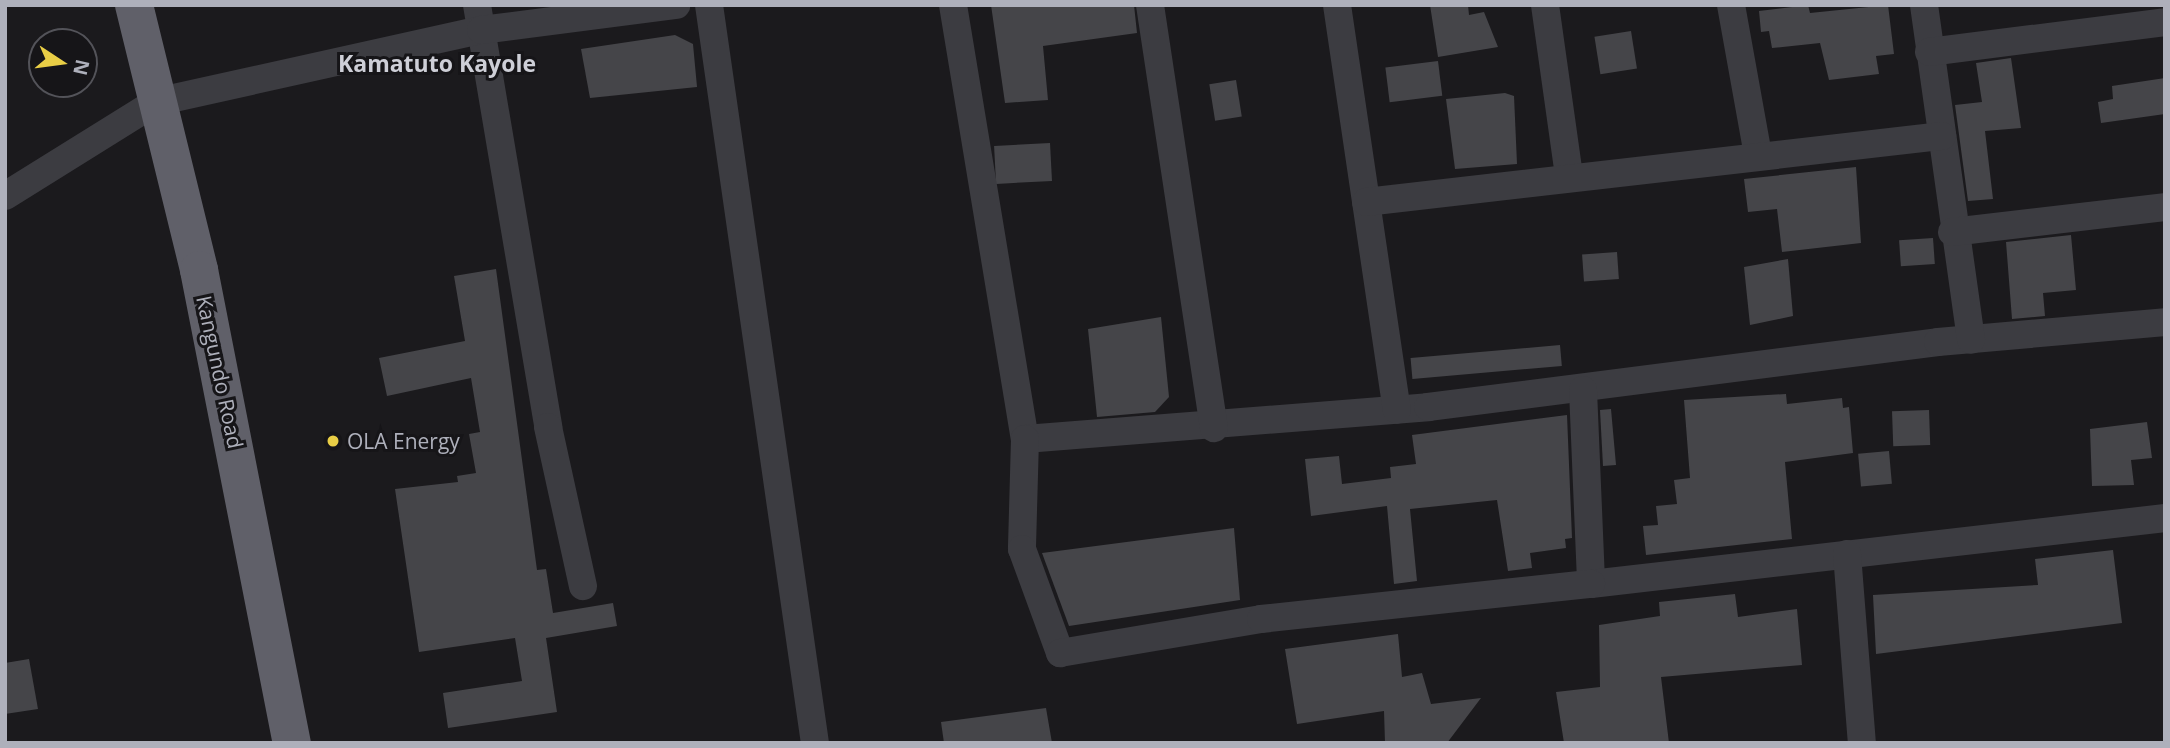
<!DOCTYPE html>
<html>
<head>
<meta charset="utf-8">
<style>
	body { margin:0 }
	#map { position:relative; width:2170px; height:748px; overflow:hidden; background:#1b1a1d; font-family:"Open Sans",sans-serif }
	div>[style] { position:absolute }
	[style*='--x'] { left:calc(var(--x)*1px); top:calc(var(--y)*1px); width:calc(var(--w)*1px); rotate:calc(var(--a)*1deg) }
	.building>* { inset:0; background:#454549; transform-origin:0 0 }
	.minor>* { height:28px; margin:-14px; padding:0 14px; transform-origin:14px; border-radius:14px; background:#3c3c41 }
	.trunk>* { height:38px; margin:-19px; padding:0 19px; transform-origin:19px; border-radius:19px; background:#606069 }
	.dots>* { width:19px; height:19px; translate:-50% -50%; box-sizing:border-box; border:4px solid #161518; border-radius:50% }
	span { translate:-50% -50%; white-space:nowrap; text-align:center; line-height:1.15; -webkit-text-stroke:6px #161518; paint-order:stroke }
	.street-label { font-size:21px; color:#aeb0bb }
	.poi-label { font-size:21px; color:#aeb0bb }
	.left { translate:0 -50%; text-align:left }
	.neighbourhood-label { font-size:23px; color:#cecfd7; font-weight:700 }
	.frame { position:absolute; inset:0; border:7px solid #aeb0bb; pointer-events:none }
	.north { position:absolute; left:28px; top:28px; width:70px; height:70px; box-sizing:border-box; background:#161518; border:2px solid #535359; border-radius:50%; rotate:103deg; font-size:19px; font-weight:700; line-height:28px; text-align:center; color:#aeb0bb }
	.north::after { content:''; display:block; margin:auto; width:24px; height:32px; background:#e9ce46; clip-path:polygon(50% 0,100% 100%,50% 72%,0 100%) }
</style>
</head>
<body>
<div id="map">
	<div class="building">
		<div style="clip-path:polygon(991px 5px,1134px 5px,1137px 33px,1043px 46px,1048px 100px,1005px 103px)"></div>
		<div style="clip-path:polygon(1430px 5px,1468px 5px,1469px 15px,1484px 12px,1498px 47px,1438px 57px)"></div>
		<div style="clip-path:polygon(1808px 5px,1810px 13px,1888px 5px,1894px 54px,1876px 56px,1879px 74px,1829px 80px,1820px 43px,1772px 48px,1769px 31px,1761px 32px,1759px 11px)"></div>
		<div style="left:1631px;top:31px;width:38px;height:37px;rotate:81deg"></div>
		<div style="clip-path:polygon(675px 35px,693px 44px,697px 87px,590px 98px,581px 49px)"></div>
		<div style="clip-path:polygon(2011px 58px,2021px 128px,1985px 131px,1993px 199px,1968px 201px,1955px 105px,1982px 102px,1976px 63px)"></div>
		<div style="left:1438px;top:61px;width:35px;height:53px;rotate:83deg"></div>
		<div style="clip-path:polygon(2165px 78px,2165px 114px,2101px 123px,2098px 102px,2113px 99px,2112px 86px)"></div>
		<div style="left:1236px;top:80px;width:37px;height:27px;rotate:81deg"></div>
		<div style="clip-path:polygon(1505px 93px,1514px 96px,1517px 164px,1455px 169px,1446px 99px)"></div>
		<div style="left:1050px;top:143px;width:38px;height:56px;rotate:87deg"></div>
		<div style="clip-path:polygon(1856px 167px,1861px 243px,1782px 252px,1777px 209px,1748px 212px,1744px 179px)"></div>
		<div style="clip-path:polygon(2071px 235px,2076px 290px,2043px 293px,2045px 316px,2012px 319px,2006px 242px)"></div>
		<div style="left:1933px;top:238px;width:26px;height:34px;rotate:86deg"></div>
		<div style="left:1617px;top:252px;width:27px;height:35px;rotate:86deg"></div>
		<div style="clip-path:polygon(1788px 259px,1793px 316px,1750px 325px,1744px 267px)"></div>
		<div style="clip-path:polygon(496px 269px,537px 570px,546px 569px,553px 613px,613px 603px,617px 626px,546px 638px,557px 712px,448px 728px,443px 693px,522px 681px,515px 638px,419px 652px,395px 489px,458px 482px,457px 476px,476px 473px,469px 434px,480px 432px,471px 378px,387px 396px,379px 358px,465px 341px,454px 276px)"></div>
		<div style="clip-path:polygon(1161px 317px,1169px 397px,1155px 412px,1097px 417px,1088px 329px)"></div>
		<div style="left:1560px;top:345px;width:21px;height:150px;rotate:85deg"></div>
		<div style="clip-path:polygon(1786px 394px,1787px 404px,1842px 398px,1843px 408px,1849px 407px,1853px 453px,1785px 462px,1792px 539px,1646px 555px,1643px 526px,1658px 525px,1656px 506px,1677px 504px,1674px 480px,1690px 478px,1684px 400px)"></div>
		<div style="clip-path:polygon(1611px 409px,1616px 465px,1603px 466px,1600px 410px)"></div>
		<div style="left:1929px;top:410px;width:35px;height:37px;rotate:88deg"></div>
		<div style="clip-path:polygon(1567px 415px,1572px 538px,1565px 539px,1566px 548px,1530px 553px,1532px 568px,1508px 571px,1497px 500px,1410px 509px,1417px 581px,1394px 584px,1387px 506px,1311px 516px,1305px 459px,1339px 456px,1342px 484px,1391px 478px,1390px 467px,1416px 464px,1412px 435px)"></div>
		<div style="clip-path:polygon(2147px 422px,2152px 458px,2131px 460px,2134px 485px,2092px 486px,2090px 429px)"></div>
		<div style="left:1889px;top:451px;width:33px;height:31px;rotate:85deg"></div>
		<div style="clip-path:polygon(1234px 528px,1240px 600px,1069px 626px,1042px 553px)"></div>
		<div style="clip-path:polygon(2113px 550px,2122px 623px,1876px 654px,1873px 595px,2038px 585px,2035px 559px)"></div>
		<div style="clip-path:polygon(1735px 594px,1738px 617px,1797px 609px,1802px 665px,1661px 677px,1669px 743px,1564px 743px,1556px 692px,1600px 687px,1599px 625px,1660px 616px,1659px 602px)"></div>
		<div style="clip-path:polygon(1398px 634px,1402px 677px,1422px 673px,1431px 704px,1481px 698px,1447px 743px,1385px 743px,1384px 711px,1297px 724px,1285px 649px)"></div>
		<div style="clip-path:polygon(29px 659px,38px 709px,5px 714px,5px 663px)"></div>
		<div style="clip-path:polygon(1046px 708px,1052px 743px,944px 743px,941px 722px)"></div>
	</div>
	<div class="minor">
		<div style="--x:477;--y:5;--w:428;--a:80.4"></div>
		<div style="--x:548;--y:427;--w:163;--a:77.6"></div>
		<div style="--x:709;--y:5;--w:746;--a:81.83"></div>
		<div style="--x:953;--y:5;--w:440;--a:80.6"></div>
		<div style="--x:1025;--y:439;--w:404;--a:-4.5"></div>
		<div style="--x:1428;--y:407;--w:514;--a:-7.26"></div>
		<div style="--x:1938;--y:342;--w:228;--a:-5"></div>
		<div style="--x:1150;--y:5;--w:428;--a:81.4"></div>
		<div style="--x:1337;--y:5;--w:409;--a:81.6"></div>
		<div style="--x:1545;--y:5;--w:173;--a:82"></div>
		<div style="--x:1731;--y:5;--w:152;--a:79.8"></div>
		<div style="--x:1924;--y:5;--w:338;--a:82"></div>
		<div style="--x:1929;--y:52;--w:238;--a:-7.2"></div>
		<div style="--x:5;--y:196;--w:178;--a:-31.9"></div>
		<div style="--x:156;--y:102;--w:333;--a:-12.5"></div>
		<div style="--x:481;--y:30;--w:197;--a:-7.3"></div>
		<div style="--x:1366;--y:202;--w:580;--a:-6.54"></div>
		<div style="--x:1952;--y:232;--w:214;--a:-6.7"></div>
		<div style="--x:1583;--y:390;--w:194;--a:87.6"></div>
		<div style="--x:1591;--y:584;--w:578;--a:-6.56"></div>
		<div style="--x:1025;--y:439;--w:110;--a:91.6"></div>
		<div style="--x:1022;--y:549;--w:111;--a:69.9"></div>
		<div style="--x:1060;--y:653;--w:204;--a:-9.6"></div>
		<div style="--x:1261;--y:619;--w:332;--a:-6.1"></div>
		<div style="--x:1847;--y:554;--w:190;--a:85.5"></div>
	</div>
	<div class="trunk">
		<div style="--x:134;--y:5;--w:273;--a:76.2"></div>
		<div style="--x:199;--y:270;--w:482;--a:78.9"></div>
	</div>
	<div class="dots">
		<div style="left:333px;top:441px;background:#e9ce46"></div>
	</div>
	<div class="street-label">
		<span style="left:220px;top:372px;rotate:78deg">Kangundo Road</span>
	</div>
	<div class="poi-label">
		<span class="left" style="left:347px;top:441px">OLA Energy</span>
	</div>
	<div class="neighbourhood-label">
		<span style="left:437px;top:63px">Kamatuto Kayole</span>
	</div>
	<div class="frame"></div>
	<div class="north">N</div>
</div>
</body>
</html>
